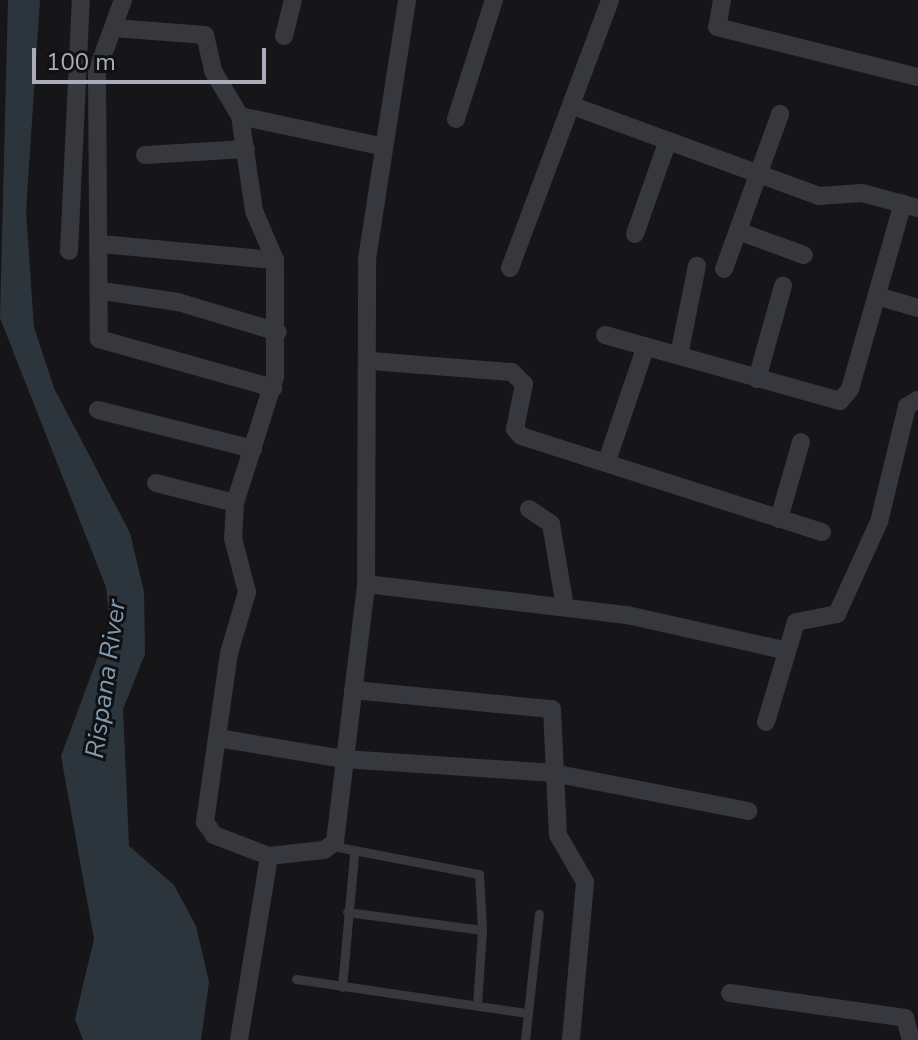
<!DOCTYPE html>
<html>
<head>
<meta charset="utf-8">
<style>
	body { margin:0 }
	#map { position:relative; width:918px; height:1040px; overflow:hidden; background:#161618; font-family:"Nunito Sans",sans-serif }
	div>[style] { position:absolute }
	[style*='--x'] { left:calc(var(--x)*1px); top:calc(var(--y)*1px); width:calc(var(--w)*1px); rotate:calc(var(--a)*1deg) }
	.water>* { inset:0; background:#2c353c }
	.lane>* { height:9px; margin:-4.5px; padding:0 4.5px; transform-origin:4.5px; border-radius:4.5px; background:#37383d }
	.street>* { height:18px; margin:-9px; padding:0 9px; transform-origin:9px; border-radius:9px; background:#37383d }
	span { translate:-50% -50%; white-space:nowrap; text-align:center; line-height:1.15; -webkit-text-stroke:6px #111113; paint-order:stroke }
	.water-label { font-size:26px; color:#7f9bb3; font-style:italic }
	.scale { position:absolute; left:32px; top:48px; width:234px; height:36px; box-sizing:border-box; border:4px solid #a8adb8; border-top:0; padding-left:10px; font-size:24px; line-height:28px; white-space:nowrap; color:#a8adb8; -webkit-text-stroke:6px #111113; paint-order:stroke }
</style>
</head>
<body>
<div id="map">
	<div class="water">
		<div style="clip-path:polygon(8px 0,40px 0,26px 212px,34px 327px,54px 388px,130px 533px,144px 592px,145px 654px,123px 709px,129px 846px,174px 885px,196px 926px,209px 982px,201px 1040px,83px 1040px,75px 1019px,94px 939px,61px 756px,110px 624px,106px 587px,0 318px)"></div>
	</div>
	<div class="lane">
		<div style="--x:333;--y:846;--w:149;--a:10.9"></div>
		<div style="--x:479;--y:874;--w:56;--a:86.9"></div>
		<div style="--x:347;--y:912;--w:136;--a:7.6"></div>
		<div style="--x:482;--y:930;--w:76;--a:93.8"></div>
		<div style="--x:296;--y:979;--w:232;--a:8.4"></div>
		<div style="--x:342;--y:987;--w:132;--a:-84.8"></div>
		<div style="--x:525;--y:1040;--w:127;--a:-83.7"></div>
	</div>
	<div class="street">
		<div style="--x:123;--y:0;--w:76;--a:110.1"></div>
		<div style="--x:97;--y:71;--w:268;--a:89.6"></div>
		<div style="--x:99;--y:339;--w:181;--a:15.7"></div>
		<div style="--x:722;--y:0;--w:27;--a:100"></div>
		<div style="--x:717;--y:27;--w:207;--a:14"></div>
		<div style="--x:114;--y:28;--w:91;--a:4.4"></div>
		<div style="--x:205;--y:35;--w:37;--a:77"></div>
		<div style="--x:213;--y:71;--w:52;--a:59"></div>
		<div style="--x:240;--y:116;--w:96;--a:81.6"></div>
		<div style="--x:254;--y:211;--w:53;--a:66.8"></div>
		<div style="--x:275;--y:260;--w:117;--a:90"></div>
		<div style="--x:275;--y:377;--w:132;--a:107.6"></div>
		<div style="--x:235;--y:503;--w:35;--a:93"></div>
		<div style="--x:233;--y:538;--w:56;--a:75.5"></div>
		<div style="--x:247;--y:592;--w:64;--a:106.4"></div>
		<div style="--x:229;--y:653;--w:171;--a:98.1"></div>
		<div style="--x:205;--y:822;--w:16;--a:55"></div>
		<div style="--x:214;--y:835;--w:59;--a:20.9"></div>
		<div style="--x:284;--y:36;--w:37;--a:-76"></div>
		<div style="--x:573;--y:106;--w:262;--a:20.1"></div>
		<div style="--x:819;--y:196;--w:43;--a:-4"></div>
		<div style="--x:862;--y:193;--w:58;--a:15"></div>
		<div style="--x:240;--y:116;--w:147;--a:12.1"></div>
		<div style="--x:456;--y:119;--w:125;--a:-72.3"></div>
		<div style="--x:145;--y:155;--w:101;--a:-3.4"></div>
		<div style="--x:738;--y:231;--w:70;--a:20"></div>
		<div style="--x:635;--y:234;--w:96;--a:-70.6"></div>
		<div style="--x:101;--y:244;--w:175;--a:5.3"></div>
		<div style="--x:69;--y:251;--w:251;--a:-87.3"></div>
		<div style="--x:510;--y:268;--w:286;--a:-69.5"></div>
		<div style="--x:724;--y:269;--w:165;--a:-70.1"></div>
		<div style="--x:102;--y:291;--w:77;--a:8.2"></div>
		<div style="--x:178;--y:302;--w:104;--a:16.7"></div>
		<div style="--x:877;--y:296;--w:43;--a:16.3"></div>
		<div style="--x:605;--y:335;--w:244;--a:15.7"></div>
		<div style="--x:840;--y:401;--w:16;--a:-50"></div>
		<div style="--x:850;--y:389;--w:193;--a:-74.1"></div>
		<div style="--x:679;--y:355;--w:91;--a:-78.6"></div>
		<div style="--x:371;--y:361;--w:141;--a:4.5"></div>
		<div style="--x:512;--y:372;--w:17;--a:45"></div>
		<div style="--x:524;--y:384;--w:46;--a:101.3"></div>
		<div style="--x:515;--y:429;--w:9;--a:49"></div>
		<div style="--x:521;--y:436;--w:316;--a:17.7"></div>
		<div style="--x:757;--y:379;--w:97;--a:-74.4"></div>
		<div style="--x:98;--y:410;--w:160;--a:14.1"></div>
		<div style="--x:607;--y:461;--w:121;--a:-71.3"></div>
		<div style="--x:156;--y:483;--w:81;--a:14.2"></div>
		<div style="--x:529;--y:509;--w:27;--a:34"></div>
		<div style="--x:551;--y:524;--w:84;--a:80.4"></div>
		<div style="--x:779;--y:519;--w:80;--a:-74.1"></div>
		<div style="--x:366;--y:584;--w:263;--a:6.8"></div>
		<div style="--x:627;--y:615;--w:161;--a:12.6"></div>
		<div style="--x:353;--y:690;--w:200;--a:5.5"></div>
		<div style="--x:552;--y:709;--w:126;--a:87.3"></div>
		<div style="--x:558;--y:835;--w:54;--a:60.1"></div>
		<div style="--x:585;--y:882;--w:159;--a:95.1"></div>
		<div style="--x:766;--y:722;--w:104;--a:-73.3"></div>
		<div style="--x:796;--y:622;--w:42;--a:-11"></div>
		<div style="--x:837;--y:614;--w:101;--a:-65.5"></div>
		<div style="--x:879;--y:522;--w:119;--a:-76.4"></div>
		<div style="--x:907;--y:406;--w:13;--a:-29"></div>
		<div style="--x:218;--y:738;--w:128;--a:9.5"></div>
		<div style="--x:344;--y:759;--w:209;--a:3.8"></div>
		<div style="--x:553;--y:773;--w:199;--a:11"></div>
		<div style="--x:730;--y:993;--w:177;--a:8.1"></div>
		<div style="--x:905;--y:1018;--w:23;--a:75"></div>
		<div style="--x:239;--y:1040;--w:186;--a:-80.7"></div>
		<div style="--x:269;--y:856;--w:55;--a:-6.2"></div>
		<div style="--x:324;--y:850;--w:14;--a:-36"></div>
		<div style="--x:335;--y:842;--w:260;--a:-83.1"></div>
		<div style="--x:366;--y:584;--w:325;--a:-89.8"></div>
		<div style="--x:367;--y:259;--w:262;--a:-81.2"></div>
	</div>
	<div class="water-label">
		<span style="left:106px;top:679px;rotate:-82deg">Rispana River</span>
	</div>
	<div class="scale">100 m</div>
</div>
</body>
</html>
